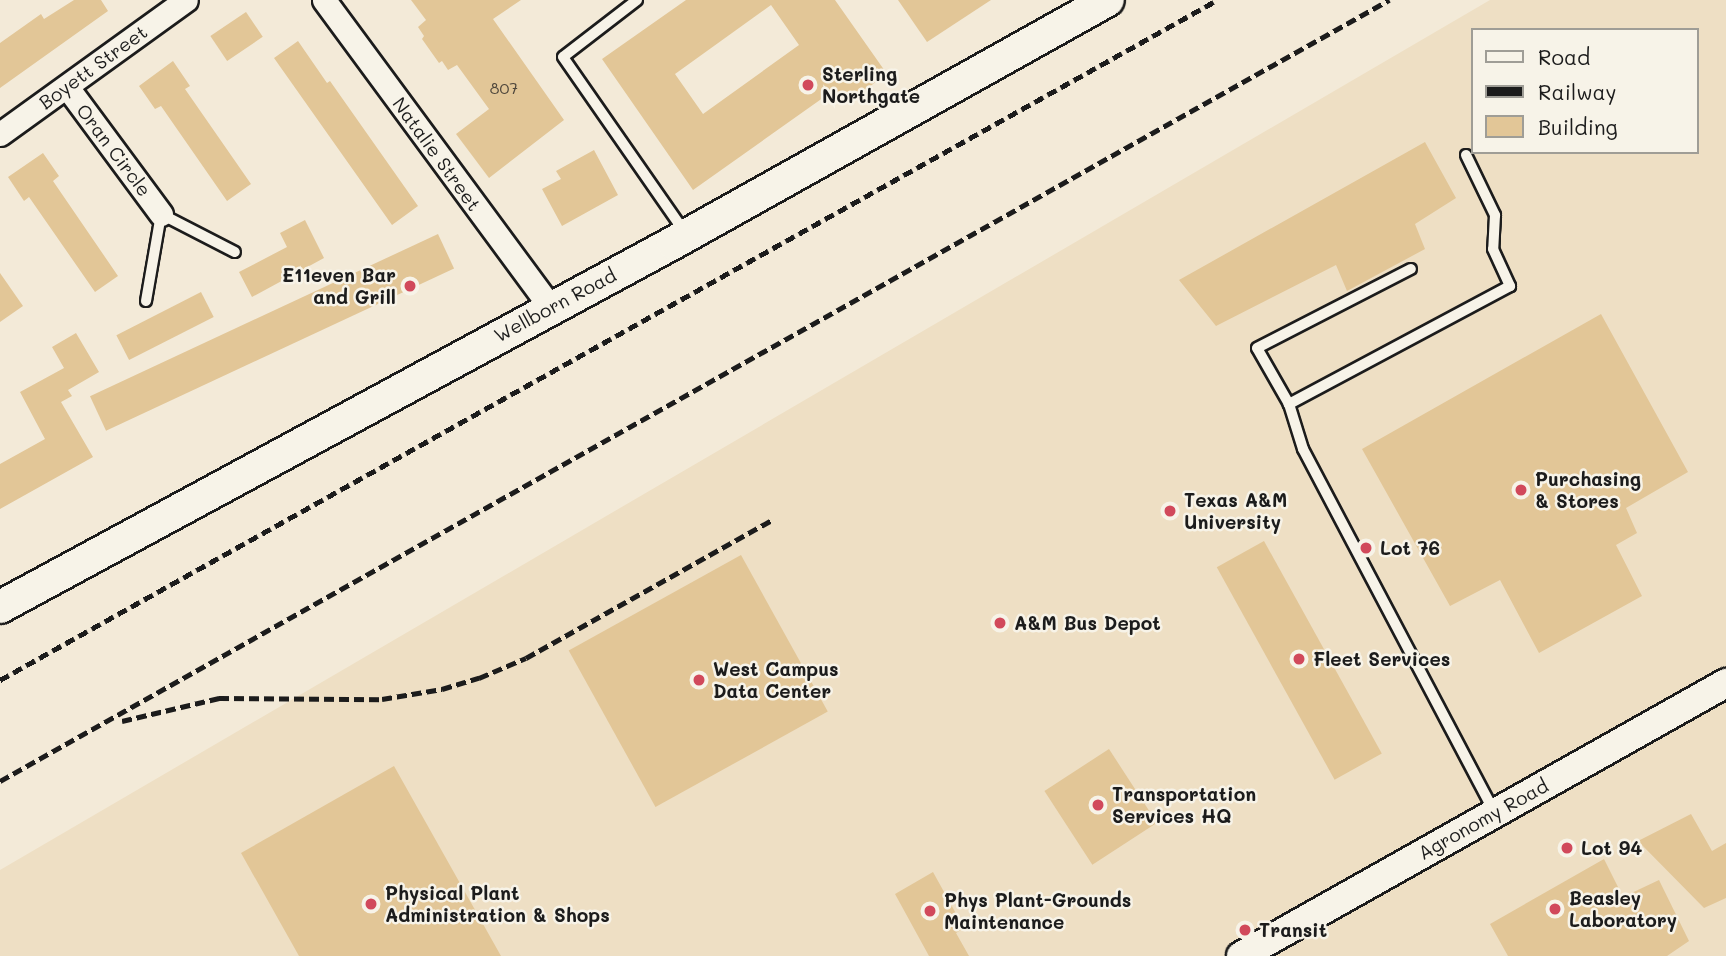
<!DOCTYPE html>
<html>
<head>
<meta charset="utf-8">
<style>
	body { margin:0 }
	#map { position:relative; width:1726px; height:956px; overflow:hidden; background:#f3ead8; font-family:Mali,sans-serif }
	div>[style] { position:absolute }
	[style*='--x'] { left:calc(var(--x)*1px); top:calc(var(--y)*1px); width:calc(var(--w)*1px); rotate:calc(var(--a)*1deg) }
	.built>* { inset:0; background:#eedfc4 }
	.building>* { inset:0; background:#e2c697; transform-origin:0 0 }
	.roads { filter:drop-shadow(2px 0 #1c1c1c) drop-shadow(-2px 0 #1c1c1c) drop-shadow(0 2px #1c1c1c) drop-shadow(0 -2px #1c1c1c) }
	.service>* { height:10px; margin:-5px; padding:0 5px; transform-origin:5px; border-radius:5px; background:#f7f3e8 }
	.minor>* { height:23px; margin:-11.5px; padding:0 11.5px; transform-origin:11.5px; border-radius:11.5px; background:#f7f3e8 }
	.tertiary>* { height:28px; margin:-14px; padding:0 14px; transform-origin:14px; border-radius:14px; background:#f7f3e8 }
	.secondary>* { height:32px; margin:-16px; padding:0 16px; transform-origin:16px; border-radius:16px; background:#f7f3e8 }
	.rail>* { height:5px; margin-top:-2.5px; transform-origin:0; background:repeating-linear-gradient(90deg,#1c1c1c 0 10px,transparent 0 15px) }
	.dots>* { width:19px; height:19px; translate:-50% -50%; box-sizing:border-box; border:4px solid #f7f3e8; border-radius:50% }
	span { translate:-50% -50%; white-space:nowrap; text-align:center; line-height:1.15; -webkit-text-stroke:5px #f7f3e8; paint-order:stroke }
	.number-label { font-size:16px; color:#4e463b }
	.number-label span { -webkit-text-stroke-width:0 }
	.street-label { font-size:19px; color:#1c1c1c }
	.poi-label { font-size:19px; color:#1c1c1c; font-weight:700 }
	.left { translate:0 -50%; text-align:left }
	.right { translate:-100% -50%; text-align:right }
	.legend { position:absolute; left:1471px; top:28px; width:228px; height:126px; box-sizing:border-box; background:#f7f3e8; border:2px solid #9f9d96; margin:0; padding:9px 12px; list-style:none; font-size:21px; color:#1c1c1c }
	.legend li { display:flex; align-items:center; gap:14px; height:35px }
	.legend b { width:35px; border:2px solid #9f9d96 }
</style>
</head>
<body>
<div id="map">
	<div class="built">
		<div style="clip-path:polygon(evenodd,1490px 0,1726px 0,1726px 956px,0 956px,0 870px,1490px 0,1472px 30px,1696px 30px,1696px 152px,1472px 152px,1472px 30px)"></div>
	</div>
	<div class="building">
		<div style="clip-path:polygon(74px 0,101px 0,108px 11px,0 88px,0 43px,41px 14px,44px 19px)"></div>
		<div style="clip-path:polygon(411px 0,521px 0,493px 19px,564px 120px,489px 178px,456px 134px,489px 109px,457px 65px,448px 70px,442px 61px,439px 63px,422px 39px,424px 36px,418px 27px,426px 20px)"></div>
		<div style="clip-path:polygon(evenodd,686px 0,835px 0,887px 74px,855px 97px,827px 95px,693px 190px,602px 59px,686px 0,771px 5px,799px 45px,703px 114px,675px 74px,771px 5px)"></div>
		<div style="clip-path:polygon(898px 0,991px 0,927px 42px)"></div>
		<div style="left:246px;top:12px;width:30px;height:43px;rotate:56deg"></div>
		<div style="clip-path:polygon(298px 41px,327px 83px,330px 81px,418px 206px,392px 225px,274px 58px)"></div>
		<div style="clip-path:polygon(173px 61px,190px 86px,185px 89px,251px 184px,227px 201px,161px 106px,155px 109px,139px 86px)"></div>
		<div style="clip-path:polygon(1425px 142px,1456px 198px,1415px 224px,1425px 249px,1347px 291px,1336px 265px,1216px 326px,1179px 280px)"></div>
		<div style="clip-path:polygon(594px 150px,618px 195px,562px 226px,542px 189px,561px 179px,556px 171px)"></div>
		<div style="clip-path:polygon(43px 153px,59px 176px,53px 181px,118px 276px,95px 292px,29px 197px,24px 201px,8px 177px)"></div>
		<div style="clip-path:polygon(305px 220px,324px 258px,252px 297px,239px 272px,287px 247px,280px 233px)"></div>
		<div style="left:438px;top:234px;width:38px;height:384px;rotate:65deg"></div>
		<div style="clip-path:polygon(0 273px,23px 306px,0 322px)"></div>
		<div style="left:201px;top:292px;width:28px;height:95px;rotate:63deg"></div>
		<div style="clip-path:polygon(1601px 314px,1688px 472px,1626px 508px,1637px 533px,1616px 545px,1642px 596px,1539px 653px,1500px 580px,1450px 606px,1362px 449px)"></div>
		<div style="clip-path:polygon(76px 333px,99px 372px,68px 390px,72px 396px,61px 402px,93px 457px,0 509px,0 464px,45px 439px,20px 392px,64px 368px,52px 347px)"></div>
		<div style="left:1264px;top:541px;width:243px;height:54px;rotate:61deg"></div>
		<div style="left:741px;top:555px;width:179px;height:197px;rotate:61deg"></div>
		<div style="left:1109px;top:749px;width:88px;height:77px;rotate:57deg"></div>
		<div style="clip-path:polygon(394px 766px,501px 956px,299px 956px,241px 853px)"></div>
		<div style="clip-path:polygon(1691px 814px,1712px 851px,1726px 843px,1726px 898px,1704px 908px,1638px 841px)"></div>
		<div style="clip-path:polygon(1604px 859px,1623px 897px,1659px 880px,1689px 941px,1667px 956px,1508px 956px,1490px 924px)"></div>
		<div style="clip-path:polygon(933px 872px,964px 928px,956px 933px,969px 956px,929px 956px,895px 894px)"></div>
	</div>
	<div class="roads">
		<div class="service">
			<div style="--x:637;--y:0;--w:93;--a:142.4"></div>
			<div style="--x:563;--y:57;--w:216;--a:55.2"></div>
			<div style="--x:1466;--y:155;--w:67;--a:64.2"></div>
			<div style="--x:1495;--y:215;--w:34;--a:93"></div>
			<div style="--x:1493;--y:249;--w:41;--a:65.3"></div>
			<div style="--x:1510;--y:286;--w:251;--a:151.9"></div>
			<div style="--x:1289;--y:404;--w:47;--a:72.7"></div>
			<div style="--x:1303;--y:449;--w:412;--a:62.2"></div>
			<div style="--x:146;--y:301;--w:88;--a:-80.2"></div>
			<div style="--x:161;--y:214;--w:83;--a:27.2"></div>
			<div style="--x:1289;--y:404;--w:64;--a:-119.7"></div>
			<div style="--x:1257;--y:348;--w:173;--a:-27.2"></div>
		</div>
		<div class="minor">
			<div style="--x:324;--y:0;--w:381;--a:53.6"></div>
			<div style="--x:67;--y:87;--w:158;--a:53.5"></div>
			<div style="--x:0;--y:134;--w:229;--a:-35.8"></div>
		</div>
		<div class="tertiary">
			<div style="--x:1241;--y:956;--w:557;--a:-29.37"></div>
		</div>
		<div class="secondary">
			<div style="--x:0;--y:607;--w:765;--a:-28.41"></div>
			<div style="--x:673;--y:243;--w:498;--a:-29.2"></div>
		</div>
	</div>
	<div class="rail">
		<div style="--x:0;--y:680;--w:1394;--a:-29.19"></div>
		<div style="--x:122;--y:721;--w:100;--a:-13.3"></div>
		<div style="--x:219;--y:698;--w:163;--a:0.4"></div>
		<div style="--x:382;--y:699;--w:61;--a:-9.5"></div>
		<div style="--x:442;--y:689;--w:39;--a:-17"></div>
		<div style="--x:479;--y:678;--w:51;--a:-23.1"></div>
		<div style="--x:526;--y:658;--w:282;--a:-29.3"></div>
		<div style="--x:0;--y:781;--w:1594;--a:-29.35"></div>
	</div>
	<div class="dots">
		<div style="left:808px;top:85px;background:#d1495b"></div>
		<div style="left:410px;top:286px;background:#d1495b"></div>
		<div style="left:1521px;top:490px;background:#d1495b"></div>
		<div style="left:1170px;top:511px;background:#d1495b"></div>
		<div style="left:1366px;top:548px;background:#d1495b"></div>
		<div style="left:1000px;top:623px;background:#d1495b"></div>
		<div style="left:1299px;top:659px;background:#d1495b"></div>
		<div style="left:699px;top:680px;background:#d1495b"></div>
		<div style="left:1098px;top:805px;background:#d1495b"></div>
		<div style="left:1567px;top:848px;background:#d1495b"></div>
		<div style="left:371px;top:904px;background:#d1495b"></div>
		<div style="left:1555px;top:909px;background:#d1495b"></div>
		<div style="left:930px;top:911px;background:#d1495b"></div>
		<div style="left:1245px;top:930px;background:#d1495b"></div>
	</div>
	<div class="number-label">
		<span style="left:504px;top:88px">807</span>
	</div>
	<div class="street-label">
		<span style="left:93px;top:67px;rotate:-36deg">Boyett Street</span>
		<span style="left:114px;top:150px;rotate:53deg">Oran Circle</span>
		<span style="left:437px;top:154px;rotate:54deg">Natalie Street</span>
		<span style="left:555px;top:305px;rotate:-28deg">Wellborn Road</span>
		<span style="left:1483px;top:819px;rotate:-29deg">Agronomy Road</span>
	</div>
	<div class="poi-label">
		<span class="left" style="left:822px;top:85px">Sterling<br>Northgate</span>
		<span class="right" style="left:396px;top:286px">E11even Bar<br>and Grill</span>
		<span class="left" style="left:1535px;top:490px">Purchasing<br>&amp; Stores</span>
		<span class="left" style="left:1184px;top:511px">Texas A&amp;M<br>University</span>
		<span class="left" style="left:1380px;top:548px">Lot 76</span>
		<span class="left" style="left:1014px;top:623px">A&amp;M Bus Depot</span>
		<span class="left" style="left:1313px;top:659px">Fleet Services</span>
		<span class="left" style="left:713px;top:680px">West Campus<br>Data Center</span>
		<span class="left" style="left:1112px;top:805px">Transportation<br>Services HQ</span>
		<span class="left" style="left:1581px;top:848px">Lot 94</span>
		<span class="left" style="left:385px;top:904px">Physical Plant<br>Administration &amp; Shops</span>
		<span class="left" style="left:1569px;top:909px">Beasley<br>Laboratory</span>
		<span class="left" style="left:944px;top:911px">Phys Plant-Grounds<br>Maintenance</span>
		<span class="left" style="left:1259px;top:930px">Transit</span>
	</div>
	<ul class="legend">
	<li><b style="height:9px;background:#f7f3e8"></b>Road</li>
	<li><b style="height:9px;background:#1c1c1c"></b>Railway</li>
	<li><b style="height:19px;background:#e2c697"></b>Building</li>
	</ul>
</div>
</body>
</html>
